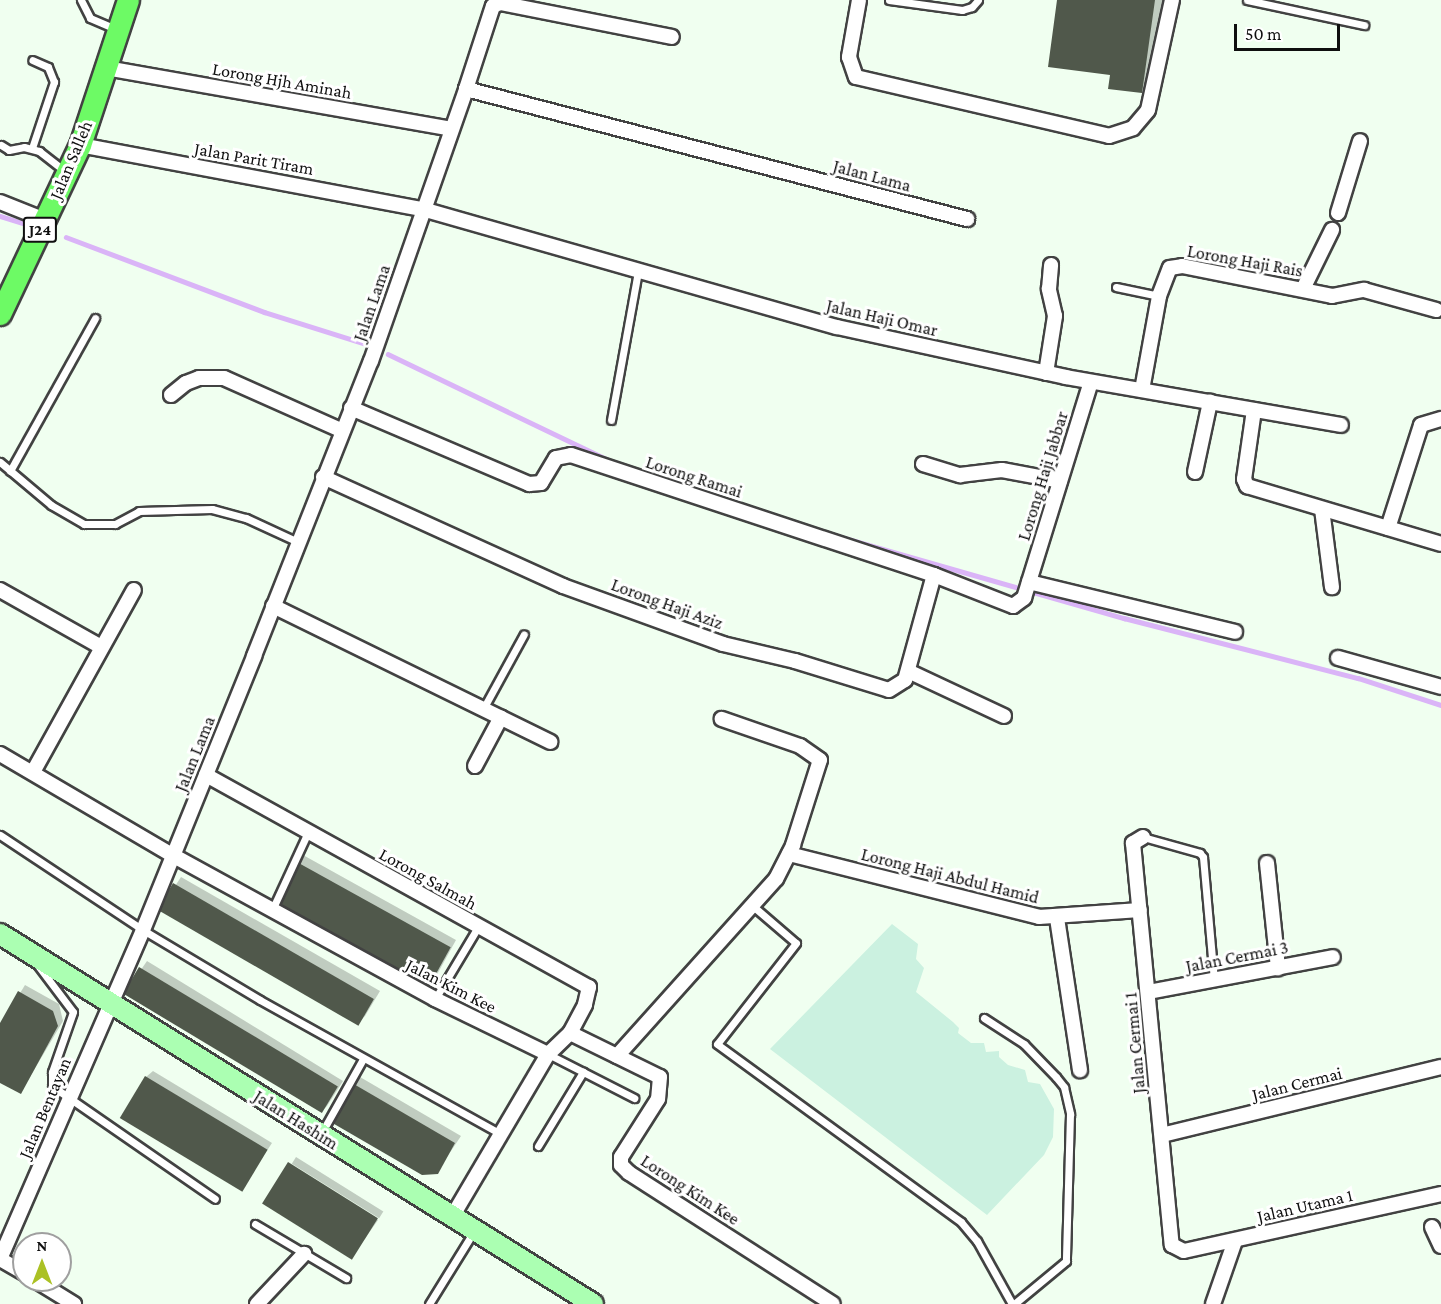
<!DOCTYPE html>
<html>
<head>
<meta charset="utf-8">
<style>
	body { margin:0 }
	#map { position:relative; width:1441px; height:1304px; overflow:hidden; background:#f0fff0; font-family:"Crimson Pro",serif }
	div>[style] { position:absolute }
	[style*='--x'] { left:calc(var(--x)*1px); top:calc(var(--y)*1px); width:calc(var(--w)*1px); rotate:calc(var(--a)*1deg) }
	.pitch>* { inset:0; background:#cbf1e0 }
	.shadow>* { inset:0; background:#0003; transform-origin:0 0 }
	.stream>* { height:4.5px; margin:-2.25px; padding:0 2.25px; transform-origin:2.25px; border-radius:2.25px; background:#dab4f7 }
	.building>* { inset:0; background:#50584b; transform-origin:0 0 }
	.roads { filter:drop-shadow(2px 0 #424242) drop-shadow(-2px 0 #424242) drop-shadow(0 2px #424242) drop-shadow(0 -2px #424242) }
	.lane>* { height:7px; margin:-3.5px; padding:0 3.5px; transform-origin:3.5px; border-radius:3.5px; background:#fff }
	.street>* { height:14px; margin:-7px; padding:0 7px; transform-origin:7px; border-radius:7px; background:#fff }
	.secondary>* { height:20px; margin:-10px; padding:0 10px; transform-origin:10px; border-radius:10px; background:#abffb2 }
	.primary>* { height:21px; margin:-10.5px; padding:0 10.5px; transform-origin:10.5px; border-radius:10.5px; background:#6dfa65 }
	span { translate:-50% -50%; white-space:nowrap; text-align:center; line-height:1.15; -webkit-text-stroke:6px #fff; paint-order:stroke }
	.shield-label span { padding:2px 4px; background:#fff; border:2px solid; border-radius:4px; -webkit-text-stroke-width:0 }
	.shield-label { font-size:16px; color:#0f0f0f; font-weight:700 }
	.street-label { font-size:18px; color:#0f0f0f }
	.north { position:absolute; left:12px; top:1232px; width:60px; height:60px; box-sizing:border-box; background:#fff; border:2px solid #9f9f9f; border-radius:50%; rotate:0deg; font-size:16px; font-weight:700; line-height:24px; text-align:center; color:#0f0f0f }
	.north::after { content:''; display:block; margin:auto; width:21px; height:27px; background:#abc124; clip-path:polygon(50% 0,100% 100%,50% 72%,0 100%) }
	.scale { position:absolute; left:1234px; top:24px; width:106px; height:27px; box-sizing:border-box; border:3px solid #0f0f0f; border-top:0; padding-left:8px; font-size:18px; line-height:21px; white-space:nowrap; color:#0f0f0f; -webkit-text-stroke:4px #fff; paint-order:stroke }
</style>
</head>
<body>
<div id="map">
	<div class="pitch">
		<div style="clip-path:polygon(892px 924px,918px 944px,916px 959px,924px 968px,916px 992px,953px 1022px,959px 1028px,958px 1033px,971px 1043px,984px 1043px,986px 1052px,999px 1051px,999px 1057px,1008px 1065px,1025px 1070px,1028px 1082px,1040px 1084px,1054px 1109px,1053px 1137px,1044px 1155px,987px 1215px,770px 1049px)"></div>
	</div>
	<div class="shadow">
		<div style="clip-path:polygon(1059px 0,1172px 0,1163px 71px,1142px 92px)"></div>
		<div style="clip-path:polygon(303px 855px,456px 940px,434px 980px,428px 986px,297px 862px)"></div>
		<div style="clip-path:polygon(181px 877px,380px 991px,365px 1016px,358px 1023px,160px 909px)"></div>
		<div style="clip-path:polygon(147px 961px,343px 1081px,327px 1106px,321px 1112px,125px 993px)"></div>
		<div style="clip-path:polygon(25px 985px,59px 1004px,63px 1021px,21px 1092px,0 1081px,0 1026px)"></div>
		<div style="clip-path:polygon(153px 1071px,272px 1143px,241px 1190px,146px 1077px)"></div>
		<div style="clip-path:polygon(360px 1077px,461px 1136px,437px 1172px,353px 1084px)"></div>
		<div style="left:296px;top:1157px;width:103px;height:8px;rotate:32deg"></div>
		<div style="clip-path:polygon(288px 1164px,378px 1220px,352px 1257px)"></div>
	</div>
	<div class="stream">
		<div style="--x:0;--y:216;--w:27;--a:17"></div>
		<div style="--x:66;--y:237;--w:212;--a:20.7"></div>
		<div style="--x:264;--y:312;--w:107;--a:17.4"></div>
		<div style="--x:388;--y:354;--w:246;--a:25.7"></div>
		<div style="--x:700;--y:491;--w:141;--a:18.2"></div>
		<div style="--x:834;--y:535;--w:302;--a:16"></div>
		<div style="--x:1124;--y:618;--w:242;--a:14.4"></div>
		<div style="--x:1358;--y:678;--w:87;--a:18"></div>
	</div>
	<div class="building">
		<div style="clip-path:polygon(1057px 0,1155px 0,1142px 93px,1108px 89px,1110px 75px,1048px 67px)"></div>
		<div style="left:295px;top:861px;width:178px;height:47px;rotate:29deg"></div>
		<div style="left:173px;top:883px;width:232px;height:31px;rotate:30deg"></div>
		<div style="left:139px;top:967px;width:232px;height:31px;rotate:31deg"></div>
		<div style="clip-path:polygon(18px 991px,53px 1011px,58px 1026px,21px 1094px,0 1083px,0 1023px)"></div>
		<div style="left:145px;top:1076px;width:143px;height:49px;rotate:31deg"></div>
		<div style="clip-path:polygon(352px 1083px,455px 1143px,438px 1174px,422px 1175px,329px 1121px)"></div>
		<div style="left:288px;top:1162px;width:106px;height:49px;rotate:32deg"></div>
	</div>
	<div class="roads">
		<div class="lane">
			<div style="--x:81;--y:0;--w:20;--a:63"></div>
			<div style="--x:90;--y:18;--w:28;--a:23"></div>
			<div style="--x:889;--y:0;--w:74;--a:7.8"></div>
			<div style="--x:962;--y:10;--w:10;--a:-17"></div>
			<div style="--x:972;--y:7;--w:9;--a:-49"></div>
			<div style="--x:1247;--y:0;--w:120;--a:12.1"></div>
			<div style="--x:1;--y:145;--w:9;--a:32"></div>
			<div style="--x:9;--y:150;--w:15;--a:-11"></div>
			<div style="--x:24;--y:147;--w:16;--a:15"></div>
			<div style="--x:39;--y:151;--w:33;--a:38"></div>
			<div style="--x:32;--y:148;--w:70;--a:-71.6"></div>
			<div style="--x:54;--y:82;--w:16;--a:-112"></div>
			<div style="--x:48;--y:67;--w:17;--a:-156"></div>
			<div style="--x:1116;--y:287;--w:44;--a:11.8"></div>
			<div style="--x:611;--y:420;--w:151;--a:-79.7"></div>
			<div style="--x:0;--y:462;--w:67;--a:40.1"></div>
			<div style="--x:51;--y:505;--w:38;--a:30"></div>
			<div style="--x:84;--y:524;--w:31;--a:0"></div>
			<div style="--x:115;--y:524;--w:27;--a:-28"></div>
			<div style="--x:139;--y:511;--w:73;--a:-1.6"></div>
			<div style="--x:212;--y:509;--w:35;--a:15"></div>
			<div style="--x:246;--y:518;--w:57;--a:24.8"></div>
			<div style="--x:10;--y:471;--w:175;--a:-60.9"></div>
			<div style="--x:483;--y:709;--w:85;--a:-61.3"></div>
			<div style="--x:0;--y:835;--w:172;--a:33.6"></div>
			<div style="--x:143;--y:930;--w:136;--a:30.9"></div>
			<div style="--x:260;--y:1000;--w:274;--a:29.1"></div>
			<div style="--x:1143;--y:837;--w:59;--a:15.7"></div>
			<div style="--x:1200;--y:853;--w:5;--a:53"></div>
			<div style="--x:1203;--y:857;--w:123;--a:84.9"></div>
			<div style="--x:754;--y:907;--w:55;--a:40.6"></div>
			<div style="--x:796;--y:943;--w:128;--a:128"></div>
			<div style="--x:717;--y:1044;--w:302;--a:36.1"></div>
			<div style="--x:961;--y:1222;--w:25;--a:50"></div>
			<div style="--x:977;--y:1241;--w:72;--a:60.9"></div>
			<div style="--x:272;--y:910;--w:86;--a:-65.2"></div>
			<div style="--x:36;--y:963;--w:61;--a:52.9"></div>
			<div style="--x:73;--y:1012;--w:64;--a:109.3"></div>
			<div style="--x:52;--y:1072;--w:14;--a:90"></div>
			<div style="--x:52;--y:1086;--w:198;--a:34.7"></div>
			<div style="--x:435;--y:999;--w:84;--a:-59.2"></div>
			<div style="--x:984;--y:1018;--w:48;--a:33"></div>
			<div style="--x:1024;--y:1044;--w:46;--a:45.9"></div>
			<div style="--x:1056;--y:1077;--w:13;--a:51"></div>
			<div style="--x:1064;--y:1087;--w:28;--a:77"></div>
			<div style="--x:1070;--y:1114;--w:147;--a:91.6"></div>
			<div style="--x:1066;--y:1261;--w:67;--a:140.4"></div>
			<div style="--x:548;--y:1054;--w:97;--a:27.1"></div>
			<div style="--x:322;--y:1132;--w:84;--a:-60.7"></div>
			<div style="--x:538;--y:1146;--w:87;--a:-58.7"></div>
			<div style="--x:255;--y:1224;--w:106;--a:30.7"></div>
			<div style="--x:429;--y:1304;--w:86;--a:-58.3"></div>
		</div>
		<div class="street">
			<div style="--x:859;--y:0;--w:58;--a:100"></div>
			<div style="--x:849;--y:57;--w:21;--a:71"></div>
			<div style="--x:856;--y:77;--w:260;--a:13.1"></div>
			<div style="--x:1109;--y:136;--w:25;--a:-18"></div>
			<div style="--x:1133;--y:128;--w:23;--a:-50"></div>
			<div style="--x:1148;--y:110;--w:113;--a:-77.7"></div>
			<div style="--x:106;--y:68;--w:351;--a:10"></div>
			<div style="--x:466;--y:89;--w:87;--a:-72"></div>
			<div style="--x:493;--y:6;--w:8;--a:-23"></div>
			<div style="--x:500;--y:3;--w:175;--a:11.2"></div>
			<div style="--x:80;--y:145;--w:348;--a:10.6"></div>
			<div style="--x:422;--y:209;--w:431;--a:15.9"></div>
			<div style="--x:837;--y:327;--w:234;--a:12.3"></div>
			<div style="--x:1066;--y:377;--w:279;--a:9.9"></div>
			<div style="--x:0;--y:202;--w:48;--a:21.8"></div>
			<div style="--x:1338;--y:213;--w:75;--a:-73"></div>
			<div style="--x:1303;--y:289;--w:66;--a:-63.8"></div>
			<div style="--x:1046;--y:373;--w:58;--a:-81"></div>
			<div style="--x:1055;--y:316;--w:28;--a:-103"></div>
			<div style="--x:1049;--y:289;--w:24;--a:-85"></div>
			<div style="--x:1142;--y:390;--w:96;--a:-79.7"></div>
			<div style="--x:1159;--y:296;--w:30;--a:-69"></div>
			<div style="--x:1170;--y:268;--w:12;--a:-9"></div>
			<div style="--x:1182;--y:266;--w:153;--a:11.3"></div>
			<div style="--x:1332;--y:296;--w:33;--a:-11"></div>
			<div style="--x:1364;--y:290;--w:75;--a:15.5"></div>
			<div style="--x:171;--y:395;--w:19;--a:-39"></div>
			<div style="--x:186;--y:383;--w:14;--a:-21"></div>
			<div style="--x:199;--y:378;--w:25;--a:0"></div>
			<div style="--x:224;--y:378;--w:128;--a:24"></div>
			<div style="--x:351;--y:408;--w:194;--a:23.1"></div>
			<div style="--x:529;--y:484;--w:12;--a:-5"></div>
			<div style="--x:541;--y:483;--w:29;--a:-59"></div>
			<div style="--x:556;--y:458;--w:15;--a:-11"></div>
			<div style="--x:571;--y:455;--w:382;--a:18.3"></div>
			<div style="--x:934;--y:575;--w:85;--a:21.4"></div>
			<div style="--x:1013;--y:606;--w:14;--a:-36"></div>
			<div style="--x:1024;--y:598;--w:226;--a:-72.8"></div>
			<div style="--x:1254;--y:410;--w:70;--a:98.2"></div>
			<div style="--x:1244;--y:479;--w:8;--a:67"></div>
			<div style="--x:1247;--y:486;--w:202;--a:16.6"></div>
			<div style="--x:923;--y:464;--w:39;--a:17"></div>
			<div style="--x:960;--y:475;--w:42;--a:-6.8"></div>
			<div style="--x:1002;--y:470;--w:59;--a:10.7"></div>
			<div style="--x:1195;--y:472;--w:72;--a:-77.9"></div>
			<div style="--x:323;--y:477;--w:264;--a:24.4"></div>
			<div style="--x:563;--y:586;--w:170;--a:19.9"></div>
			<div style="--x:723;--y:644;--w:74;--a:13.3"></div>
			<div style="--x:795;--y:661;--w:98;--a:17.1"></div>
			<div style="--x:889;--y:690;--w:19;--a:-32"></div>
			<div style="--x:905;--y:680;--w:109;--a:-74.6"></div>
			<div style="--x:1322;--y:509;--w:79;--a:82.7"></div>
			<div style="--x:1388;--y:528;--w:108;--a:-72.2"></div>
			<div style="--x:1421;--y:425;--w:21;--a:-17"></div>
			<div style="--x:1029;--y:582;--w:212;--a:13.6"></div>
			<div style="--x:0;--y:590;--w:116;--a:29.4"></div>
			<div style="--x:273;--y:606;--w:309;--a:26.1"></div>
			<div style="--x:1338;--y:658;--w:107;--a:15.7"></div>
			<div style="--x:908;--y:671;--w:106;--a:25.1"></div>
			<div style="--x:0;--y:754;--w:202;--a:30.4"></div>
			<div style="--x:174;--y:856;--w:298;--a:28.7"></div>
			<div style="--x:435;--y:999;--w:126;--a:26"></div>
			<div style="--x:475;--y:766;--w:55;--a:-62"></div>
			<div style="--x:33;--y:772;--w:208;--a:-61"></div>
			<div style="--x:206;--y:775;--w:438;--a:29"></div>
			<div style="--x:589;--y:987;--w:18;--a:103"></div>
			<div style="--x:585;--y:1005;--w:32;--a:118"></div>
			<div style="--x:570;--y:1033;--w:30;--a:136"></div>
			<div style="--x:548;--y:1054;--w:189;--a:120.5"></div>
			<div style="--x:1143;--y:837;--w:12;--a:149"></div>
			<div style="--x:1133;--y:843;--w:404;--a:84.5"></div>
			<div style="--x:1172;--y:1245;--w:13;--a:27"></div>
			<div style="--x:1184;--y:1251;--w:263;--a:-12.5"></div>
			<div style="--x:789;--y:854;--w:258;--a:14.1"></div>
			<div style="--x:1039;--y:917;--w:101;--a:-4"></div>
			<div style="--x:1267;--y:863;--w:106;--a:84"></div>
			<div style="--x:1057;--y:918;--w:154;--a:81.4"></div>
			<div style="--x:1148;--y:992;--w:188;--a:-10.7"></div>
			<div style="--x:570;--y:1033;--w:100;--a:26.1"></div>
			<div style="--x:660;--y:1077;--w:22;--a:95"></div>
			<div style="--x:658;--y:1099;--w:69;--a:122.5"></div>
			<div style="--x:621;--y:1157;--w:8;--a:90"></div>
			<div style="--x:621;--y:1165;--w:11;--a:45"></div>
			<div style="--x:629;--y:1173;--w:242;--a:32.7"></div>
			<div style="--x:617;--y:1056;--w:238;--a:-48.1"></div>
			<div style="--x:776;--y:879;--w:38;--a:-63"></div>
			<div style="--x:793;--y:845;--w:89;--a:-72.4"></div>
			<div style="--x:820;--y:760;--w:24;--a:-145"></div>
			<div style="--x:800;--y:746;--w:83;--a:-160.9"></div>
			<div style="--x:1162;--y:1135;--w:287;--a:-13.7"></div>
			<div style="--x:1432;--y:1227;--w:21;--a:65"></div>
			<div style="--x:0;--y:1259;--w:359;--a:-66.5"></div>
			<div style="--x:143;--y:930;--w:296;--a:-67.9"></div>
			<div style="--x:254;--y:656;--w:317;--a:-68.4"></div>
			<div style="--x:371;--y:361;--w:288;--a:-70.7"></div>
			<div style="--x:466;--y:89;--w:518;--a:14.55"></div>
			<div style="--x:0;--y:1259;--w:28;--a:30"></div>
			<div style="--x:35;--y:1280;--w:46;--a:31.6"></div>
			<div style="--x:257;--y:1304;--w:69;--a:-46.8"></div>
			<div style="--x:1213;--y:1304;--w:67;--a:-70.8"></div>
		</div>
		<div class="secondary">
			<div style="--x:0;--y:934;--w:699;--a:31.96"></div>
		</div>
		<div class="primary">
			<div style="--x:0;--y:314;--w:187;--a:-64.7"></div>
			<div style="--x:80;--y:145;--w:153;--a:-71.7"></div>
		</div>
	</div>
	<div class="shield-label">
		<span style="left:40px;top:230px">J24</span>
	</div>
	<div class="street-label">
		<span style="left:282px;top:81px;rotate:10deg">Lorong Hjh Aminah</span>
		<span style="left:254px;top:159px;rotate:10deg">Jalan Parit Tiram</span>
		<span style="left:71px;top:160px;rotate:-67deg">Jalan Salleh</span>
		<span style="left:872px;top:176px;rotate:15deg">Jalan Lama</span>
		<span style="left:1245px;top:261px;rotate:10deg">Lorong Haji Rais</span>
		<span style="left:372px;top:303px;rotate:-71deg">Jalan Lama</span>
		<span style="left:882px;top:318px;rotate:13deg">Jalan Haji Omar</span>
		<span style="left:1043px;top:476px;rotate:-73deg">Lorong Haji Jabbar</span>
		<span style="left:694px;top:477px;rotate:18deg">Lorong Ramai</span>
		<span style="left:667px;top:604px;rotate:20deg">Lorong Haji Aziz</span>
		<span style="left:195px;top:754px;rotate:-68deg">Jalan Lama</span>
		<span style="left:950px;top:876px;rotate:14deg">Lorong Haji Abdul Hamid</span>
		<span style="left:428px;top:879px;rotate:29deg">Lorong Salmah</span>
		<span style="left:1237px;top:957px;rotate:-11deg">Jalan Cermai 3</span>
		<span style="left:451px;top:986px;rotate:27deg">Jalan Kim Kee</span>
		<span style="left:1135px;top:1043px;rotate:-95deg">Jalan Cermai 1</span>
		<span style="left:1297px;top:1084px;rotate:-14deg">Jalan Cermai</span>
		<span style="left:45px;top:1108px;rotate:-67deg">Jalan Bentayan</span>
		<span style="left:296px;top:1120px;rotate:32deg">Jalan Hashim</span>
		<span style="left:690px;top:1190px;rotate:33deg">Lorong Kim Kee</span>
		<span style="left:1305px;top:1206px;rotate:-13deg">Jalan Utama 1</span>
	</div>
	<div class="north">N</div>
	<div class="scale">50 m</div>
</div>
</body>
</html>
